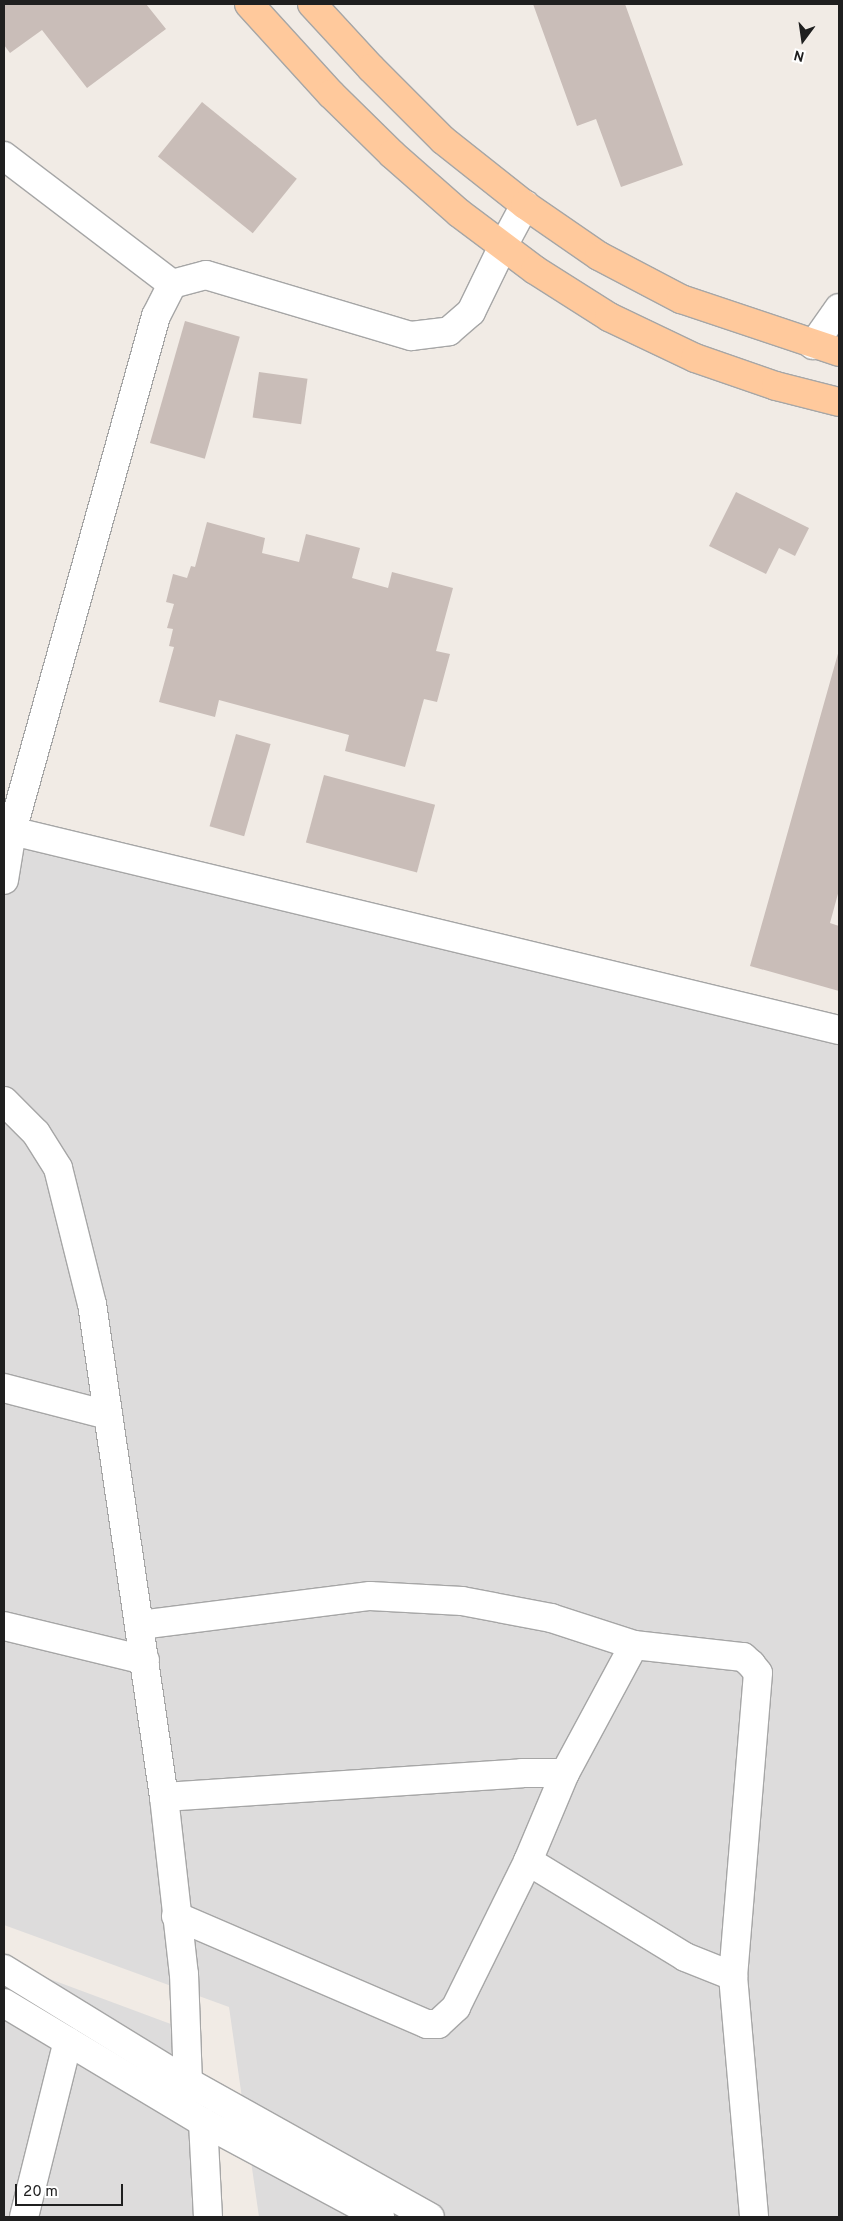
<!DOCTYPE html>
<html>
<head>
<meta charset="utf-8">
<style>
	body { margin:0 }
	#map { position:relative; width:843px; height:2221px; overflow:hidden; background:#f1ebe5; font-family:Overpass,sans-serif }
	div>[style] { position:absolute }
	[style*='--x'] { left:calc(var(--x)*1px); top:calc(var(--y)*1px); width:calc(var(--w)*1px); rotate:calc(var(--a)*1deg) }
	.residential>* { inset:0; background:#dddcdc }
	.building>* { inset:0; background:#c9bdb8; transform-origin:0 0 }
	.roads { filter:drop-shadow(1px 0 #a6a6a6) drop-shadow(-1px 0 #a6a6a6) drop-shadow(0 1px #a6a6a6) drop-shadow(0 -1px #a6a6a6) }
	.minor>* { height:28px; margin:-14px; padding:0 14px; transform-origin:14px; border-radius:14px; background:#fff }
	.major>* { height:28px; margin:-14px; padding:0 14px; transform-origin:14px; border-radius:14px; background:#ffc99c }
	span { translate:-50% -50%; white-space:nowrap; text-align:center; line-height:1.15; -webkit-text-stroke:4px #fff; paint-order:stroke }
	.frame { position:absolute; inset:0; border:5px solid #1f1f1f; pointer-events:none }
	.north { position:absolute; left:778px; top:15px; width:50px; height:50px; -webkit-text-stroke:4px #fff; paint-order:stroke; rotate:194deg; font-size:14px; font-weight:700; line-height:20px; text-align:center; color:#1f1f1f }
	.north::after { content:''; display:block; margin:auto; width:18px; height:22px; background:#1f1f1f; clip-path:polygon(50% 0,100% 100%,50% 72%,0 100%) }
	.scale { position:absolute; left:15px; top:2184px; width:108px; height:22px; box-sizing:border-box; border:2px solid #1f1f1f; border-top:0; padding-left:6px; font-size:15px; line-height:18px; white-space:nowrap; color:#1f1f1f; -webkit-text-stroke:4px #fff; paint-order:stroke }
</style>
</head>
<body>
<div id="map">
	<div class="residential">
		<div style="clip-path:polygon(4px 835px,839px 1022px,839px 2217px,259px 2217px,229px 2007px,4px 1925px)"></div>
		<div style="clip-path:polygon(4px 1962px,195px 2033px,220px 2217px,4px 2217px)"></div>
	</div>
	<div class="building">
		<div style="clip-path:polygon(4px 4px,146px 4px,166px 29px,87px 88px,42px 30px,10px 53px,4px 45px)"></div>
		<div style="clip-path:polygon(533px 4px,625px 4px,683px 165px,621px 187px,596px 119px,577px 126px)"></div>
		<div style="left:202px;top:102px;width:122px;height:70px;rotate:39deg"></div>
		<div style="left:185px;top:321px;width:57px;height:127px;rotate:16deg"></div>
		<div style="left:259px;top:372px;width:49px;height:46px;rotate:8deg"></div>
		<div style="clip-path:polygon(736px 492px,809px 528px,795px 556px,779px 548px,766px 574px,709px 546px)"></div>
		<div style="clip-path:polygon(207px 522px,265px 538px,262px 553px,299px 562px,306px 534px,360px 548px,352px 578px,388px 588px,392px 572px,453px 588px,436px 651px,450px 654px,437px 702px,424px 699px,405px 767px,345px 751px,349px 735px,219px 700px,215px 717px,159px 702px,174px 647px,169px 646px,173px 629px,167px 628px,174px 604px,166px 602px,173px 574px,187px 578px,191px 566px,195px 567px)"></div>
		<div style="clip-path:polygon(839px 650px,839px 890px,830px 923px,839px 926px,839px 991px,750px 966px)"></div>
		<div style="left:236px;top:734px;width:36px;height:96px;rotate:16deg"></div>
		<div style="left:324px;top:775px;width:115px;height:70px;rotate:15deg"></div>
	</div>
	<div class="roads">
		<div class="minor">
			<div style="--x:4;--y:156;--w:211;--a:37.3"></div>
			<div style="--x:813;--y:345;--w:45;--a:-54.9"></div>
			<div style="--x:12;--y:831;--w:851;--a:13.53"></div>
			<div style="--x:4;--y:880;--w:50;--a:-80.7"></div>
			<div style="--x:12;--y:831;--w:535;--a:-74.38"></div>
			<div style="--x:156;--y:316;--w:36;--a:-63"></div>
			<div style="--x:172;--y:284;--w:35;--a:-15"></div>
			<div style="--x:206;--y:275;--w:214;--a:16.6"></div>
			<div style="--x:411;--y:336;--w:38;--a:-7"></div>
			<div style="--x:449;--y:331;--w:29;--a:-41"></div>
			<div style="--x:471;--y:312;--w:73;--a:-64.1"></div>
			<div style="--x:503;--y:246;--w:47;--a:-61.8"></div>
			<div style="--x:4;--y:1101;--w:45;--a:45"></div>
			<div style="--x:36;--y:1133;--w:41;--a:57.8"></div>
			<div style="--x:58;--y:1168;--w:140;--a:76"></div>
			<div style="--x:92;--y:1304;--w:498;--a:81.7"></div>
			<div style="--x:164;--y:1797;--w:178;--a:83.6"></div>
			<div style="--x:184;--y:1974;--w:108;--a:87.9"></div>
			<div style="--x:4;--y:1388;--w:107;--a:14.6"></div>
			<div style="--x:140;--y:1625;--w:232;--a:-7.2"></div>
			<div style="--x:370;--y:1596;--w:92;--a:3.1"></div>
			<div style="--x:462;--y:1601;--w:91;--a:10.8"></div>
			<div style="--x:551;--y:1618;--w:87;--a:18"></div>
			<div style="--x:634;--y:1645;--w:110;--a:6.3"></div>
			<div style="--x:743;--y:1657;--w:11;--a:41"></div>
			<div style="--x:751;--y:1664;--w:11;--a:52"></div>
			<div style="--x:758;--y:1673;--w:304;--a:94.7"></div>
			<div style="--x:733;--y:1976;--w:242;--a:85"></div>
			<div style="--x:4;--y:1626;--w:145;--a:13.6"></div>
			<div style="--x:164;--y:1797;--w:359;--a:-3.8"></div>
			<div style="--x:522;--y:1773;--w:43;--a:0"></div>
			<div style="--x:528;--y:1861;--w:184;--a:31.4"></div>
			<div style="--x:685;--y:1957;--w:52;--a:21.6"></div>
			<div style="--x:176;--y:1916;--w:273;--a:23.3"></div>
			<div style="--x:427;--y:2024;--w:11;--a:0"></div>
			<div style="--x:438;--y:2024;--w:25;--a:-43"></div>
			<div style="--x:456;--y:2007;--w:163;--a:-63.7"></div>
			<div style="--x:528;--y:1861;--w:95;--a:-67.2"></div>
			<div style="--x:565;--y:1773;--w:145;--a:-61.7"></div>
			<div style="--x:4;--y:1969;--w:216;--a:31.6"></div>
			<div style="--x:188;--y:2082;--w:277;--a:29.2"></div>
			<div style="--x:4;--y:2003;--w:232;--a:30.9"></div>
			<div style="--x:203;--y:2122;--w:201;--a:28.2"></div>
			<div style="--x:203;--y:2122;--w:95;--a:87"></div>
			<div style="--x:24;--y:2217;--w:181;--a:-76"></div>
		</div>
		<div class="major">
			<div style="--x:249;--y:4;--w:122;--a:47.7"></div>
			<div style="--x:331;--y:94;--w:86;--a:44.5"></div>
			<div style="--x:392;--y:154;--w:89;--a:41.4"></div>
			<div style="--x:459;--y:213;--w:95;--a:36.9"></div>
			<div style="--x:535;--y:270;--w:88;--a:32.4"></div>
			<div style="--x:609;--y:317;--w:95;--a:25.5"></div>
			<div style="--x:695;--y:358;--w:86;--a:19.1"></div>
			<div style="--x:776;--y:386;--w:65;--a:14.3"></div>
			<div style="--x:312;--y:4;--w:87;--a:47.3"></div>
			<div style="--x:371;--y:68;--w:102;--a:45"></div>
			<div style="--x:443;--y:140;--w:105;--a:38.4"></div>
			<div style="--x:525;--y:205;--w:90;--a:34.6"></div>
			<div style="--x:599;--y:256;--w:93;--a:27.7"></div>
			<div style="--x:681;--y:299;--w:167;--a:18.5"></div>
		</div>
	</div>
	<div class="frame"></div>
	<div class="north">N</div>
	<div class="scale">20 m</div>
</div>
</body>
</html>
